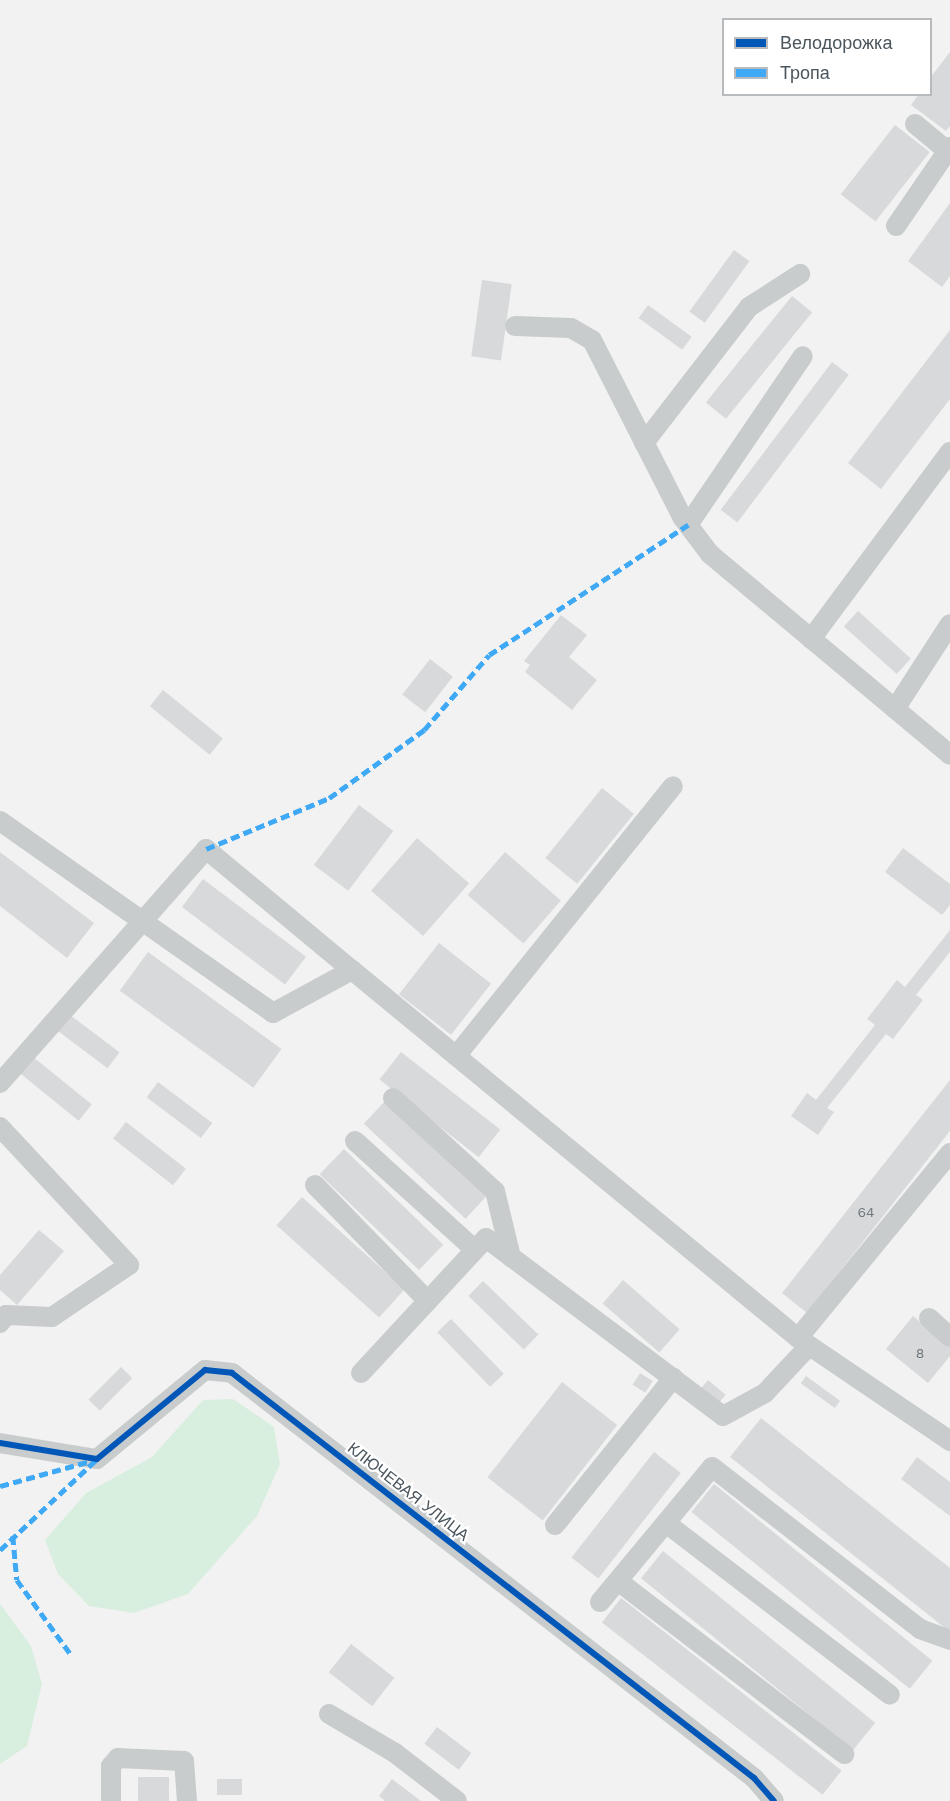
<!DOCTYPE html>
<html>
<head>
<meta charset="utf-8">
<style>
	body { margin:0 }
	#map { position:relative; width:950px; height:1801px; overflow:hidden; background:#f2f2f2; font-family:"Work Sans",sans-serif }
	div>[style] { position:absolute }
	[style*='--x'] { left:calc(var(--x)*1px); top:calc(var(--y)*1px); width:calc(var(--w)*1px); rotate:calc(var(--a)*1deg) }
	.green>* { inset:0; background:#d8efdf }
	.building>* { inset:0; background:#d8d9da; transform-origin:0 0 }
	.minor>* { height:20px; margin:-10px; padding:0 10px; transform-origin:10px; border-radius:10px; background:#c9cccd }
	.quiet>* { height:4.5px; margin-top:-2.25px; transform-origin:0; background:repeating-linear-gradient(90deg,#3fa9f5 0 9px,transparent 0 13.5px) }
	.cycleway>* { height:6px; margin:-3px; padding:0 3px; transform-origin:3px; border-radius:3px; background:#0057b8 }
	span { translate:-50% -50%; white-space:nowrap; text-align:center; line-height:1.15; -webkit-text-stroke:4.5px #fff; paint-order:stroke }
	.number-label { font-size:14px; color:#6f787e }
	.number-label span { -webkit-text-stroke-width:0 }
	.street-label { font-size:16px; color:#4a555d }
	.legend { position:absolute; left:722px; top:18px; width:210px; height:78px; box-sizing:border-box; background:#fff; border:2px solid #b7bbbe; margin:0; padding:8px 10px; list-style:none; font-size:18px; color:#4a555d }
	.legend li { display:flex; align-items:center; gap:12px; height:30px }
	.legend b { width:30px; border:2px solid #b7bbbe }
</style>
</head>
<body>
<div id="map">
	<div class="green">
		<div style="clip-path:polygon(233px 1399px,274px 1427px,280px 1464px,257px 1516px,188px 1594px,134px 1613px,89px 1606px,58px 1574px,45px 1540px,86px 1493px,152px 1457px,203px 1400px)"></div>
		<div style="clip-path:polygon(0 1604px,31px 1646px,42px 1684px,27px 1746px,0 1764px)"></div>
	</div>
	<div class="building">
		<div style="clip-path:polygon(950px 52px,950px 126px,946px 131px,911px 105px,919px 94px,930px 94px,930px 78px)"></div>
		<div style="left:895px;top:125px;width:44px;height:88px;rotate:38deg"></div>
		<div style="clip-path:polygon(950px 203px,950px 276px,942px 287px,908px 261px)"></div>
		<div style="left:734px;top:250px;width:19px;height:76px;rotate:36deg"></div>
		<div style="left:482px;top:280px;width:30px;height:77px;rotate:8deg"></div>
		<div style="left:792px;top:296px;width:26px;height:137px;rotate:39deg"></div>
		<div style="left:648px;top:305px;width:54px;height:16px;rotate:36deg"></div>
		<div style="clip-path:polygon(950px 330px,950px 399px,881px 489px,848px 463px)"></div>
		<div style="left:832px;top:362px;width:21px;height:185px;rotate:37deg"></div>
		<div style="left:858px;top:611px;width:71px;height:21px;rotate:42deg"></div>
		<div style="clip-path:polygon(561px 615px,587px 635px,569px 657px,597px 680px,572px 710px,525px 672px,530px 665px,524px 661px)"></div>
		<div style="left:430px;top:659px;width:29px;height:45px;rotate:38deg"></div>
		<div style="left:163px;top:690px;width:77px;height:21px;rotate:39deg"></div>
		<div style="left:602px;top:788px;width:41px;height:90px;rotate:39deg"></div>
		<div style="left:359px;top:805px;width:43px;height:75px;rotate:37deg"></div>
		<div style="left:417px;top:838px;width:69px;height:70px;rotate:41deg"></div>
		<div style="clip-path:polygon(903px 848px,950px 884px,950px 905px,942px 915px,885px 872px)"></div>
		<div style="clip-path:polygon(0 852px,94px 923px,67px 958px,0 906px)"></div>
		<div style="left:505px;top:852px;width:74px;height:57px;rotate:41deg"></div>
		<div style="left:203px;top:879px;width:129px;height:35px;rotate:37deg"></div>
		<div style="clip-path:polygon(950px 930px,950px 952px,916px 995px,923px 1000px,893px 1039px,886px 1034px,827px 1108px,834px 1112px,818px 1135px,791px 1116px,807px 1093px,816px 1100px,875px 1025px,867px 1019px,897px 980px,905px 987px)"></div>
		<div style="left:439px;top:943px;width:66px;height:65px;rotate:38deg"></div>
		<div style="left:148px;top:952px;width:165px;height:48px;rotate:36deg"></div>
		<div style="left:66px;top:1012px;width:67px;height:20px;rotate:37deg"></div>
		<div style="left:401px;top:1052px;width:126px;height:35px;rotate:38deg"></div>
		<div style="left:32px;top:1056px;width:77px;height:21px;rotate:39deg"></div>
		<div style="clip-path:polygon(950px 1080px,950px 1131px,807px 1313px,782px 1293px)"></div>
		<div style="left:158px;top:1082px;width:68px;height:19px;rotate:37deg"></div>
		<div style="left:387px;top:1099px;width:139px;height:34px;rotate:43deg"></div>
		<div style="left:126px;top:1122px;width:76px;height:21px;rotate:38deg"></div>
		<div style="left:344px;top:1149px;width:138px;height:35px;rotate:44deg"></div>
		<div style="left:302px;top:1197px;width:138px;height:38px;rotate:42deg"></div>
		<div style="clip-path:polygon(39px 1230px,64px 1251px,17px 1305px,0 1290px,0 1275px)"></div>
		<div style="left:623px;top:1280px;width:75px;height:31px;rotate:41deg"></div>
		<div style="left:483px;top:1281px;width:77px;height:21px;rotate:44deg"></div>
		<div style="clip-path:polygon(913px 1316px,950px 1347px,950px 1356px,928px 1383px,886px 1349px)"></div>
		<div style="left:451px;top:1319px;width:76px;height:19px;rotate:46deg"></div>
		<div style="left:121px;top:1367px;width:16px;height:46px;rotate:45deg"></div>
		<div style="left:640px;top:1373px;width:15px;height:14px;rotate:32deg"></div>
		<div style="left:806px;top:1376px;width:42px;height:9px;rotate:36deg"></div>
		<div style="left:708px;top:1380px;width:23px;height:14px;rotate:40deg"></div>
		<div style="left:562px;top:1382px;width:70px;height:121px;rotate:38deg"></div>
		<div style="clip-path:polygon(761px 1418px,950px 1568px,950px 1632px,730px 1457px)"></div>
		<div style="left:654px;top:1452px;width:34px;height:134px;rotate:38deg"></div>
		<div style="clip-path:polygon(917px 1457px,950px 1482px,950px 1516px,901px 1479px)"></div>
		<div style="left:714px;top:1484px;width:281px;height:36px;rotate:39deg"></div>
		<div style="left:663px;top:1551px;width:273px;height:35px;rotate:39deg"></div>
		<div style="left:621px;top:1598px;width:280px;height:31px;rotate:38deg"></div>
		<div style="left:351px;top:1644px;width:55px;height:36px;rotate:38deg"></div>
		<div style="left:437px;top:1727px;width:43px;height:21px;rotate:37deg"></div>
		<div style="left:138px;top:1777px;width:31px;height:24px"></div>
		<div style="left:217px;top:1779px;width:25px;height:16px"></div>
		<div style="clip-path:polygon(392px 1779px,421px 1801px,385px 1801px,379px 1796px)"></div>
	</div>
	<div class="minor">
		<div style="--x:915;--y:124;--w:45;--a:39.6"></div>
		<div style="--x:896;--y:226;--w:96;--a:-55.6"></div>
		<div style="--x:515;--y:326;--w:56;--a:2"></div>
		<div style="--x:571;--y:328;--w:24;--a:30"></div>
		<div style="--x:592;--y:340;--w:199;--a:63"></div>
		<div style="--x:682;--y:517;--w:46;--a:52.9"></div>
		<div style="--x:710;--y:554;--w:313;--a:39.9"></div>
		<div style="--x:644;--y:443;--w:172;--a:-52.3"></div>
		<div style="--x:749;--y:307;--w:61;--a:-32.9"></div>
		<div style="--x:688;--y:525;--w:204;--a:-55.8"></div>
		<div style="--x:811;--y:639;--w:233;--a:-53.4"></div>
		<div style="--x:895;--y:709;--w:101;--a:-57.1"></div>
		<div style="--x:0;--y:821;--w:334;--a:35.1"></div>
		<div style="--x:273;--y:1013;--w:90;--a:-28.6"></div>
		<div style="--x:352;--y:970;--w:578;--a:39.53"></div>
		<div style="--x:456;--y:1056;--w:346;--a:-51.2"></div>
		<div style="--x:0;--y:1083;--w:312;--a:-48.6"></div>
		<div style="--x:206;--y:849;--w:190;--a:39.7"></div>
		<div style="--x:393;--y:1098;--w:138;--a:42.4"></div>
		<div style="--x:495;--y:1191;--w:68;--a:76.4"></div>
		<div style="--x:0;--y:1127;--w:189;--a:46.9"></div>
		<div style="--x:129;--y:1265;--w:93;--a:146"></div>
		<div style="--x:52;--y:1317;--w:46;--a:-177.5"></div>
		<div style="--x:6;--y:1315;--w:10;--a:127"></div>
		<div style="--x:355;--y:1141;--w:162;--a:42.2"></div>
		<div style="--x:950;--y:1153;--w:239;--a:129.4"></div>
		<div style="--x:798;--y:1338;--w:184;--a:34.1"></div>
		<div style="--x:315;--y:1185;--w:162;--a:45.8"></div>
		<div style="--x:929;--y:1318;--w:28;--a:42"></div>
		<div style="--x:361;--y:1373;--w:184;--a:-47.2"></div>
		<div style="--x:486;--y:1238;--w:296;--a:36.9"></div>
		<div style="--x:723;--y:1416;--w:48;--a:-28.7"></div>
		<div style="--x:765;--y:1393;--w:64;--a:-46.9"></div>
		<div style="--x:0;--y:1443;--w:98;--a:9.4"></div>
		<div style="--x:97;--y:1459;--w:140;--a:-39.5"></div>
		<div style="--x:205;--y:1370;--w:27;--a:6"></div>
		<div style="--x:232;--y:1373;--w:661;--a:37.81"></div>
		<div style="--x:754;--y:1778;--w:30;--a:49"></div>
		<div style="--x:666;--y:1523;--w:282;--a:37.5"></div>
		<div style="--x:555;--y:1525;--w:189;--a:-51.2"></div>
		<div style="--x:618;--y:1581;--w:285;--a:37.4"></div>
		<div style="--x:600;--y:1602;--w:175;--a:-50.3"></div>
		<div style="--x:712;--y:1467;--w:264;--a:37.9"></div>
		<div style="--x:920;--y:1629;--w:32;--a:20"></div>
		<div style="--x:329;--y:1714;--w:77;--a:30.6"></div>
		<div style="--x:395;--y:1753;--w:78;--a:37.7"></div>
		<div style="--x:111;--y:1801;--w:35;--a:-90"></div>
		<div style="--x:111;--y:1766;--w:11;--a:-49"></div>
		<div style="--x:118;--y:1758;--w:66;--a:2.6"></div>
		<div style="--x:184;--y:1761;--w:40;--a:85.7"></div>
	</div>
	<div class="quiet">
		<div style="--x:206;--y:849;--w:133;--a:-22.5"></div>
		<div style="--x:329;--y:798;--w:117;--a:-35.6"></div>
		<div style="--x:424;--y:730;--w:99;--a:-49.1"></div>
		<div style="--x:489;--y:655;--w:238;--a:-33.2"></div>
		<div style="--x:0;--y:1486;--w:94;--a:-15.4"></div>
		<div style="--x:13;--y:1536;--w:44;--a:84.8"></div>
		<div style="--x:17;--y:1580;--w:94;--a:54.1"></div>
		<div style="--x:0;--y:1550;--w:133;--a:-43.2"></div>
	</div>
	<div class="cycleway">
		<div style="--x:0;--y:1443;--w:98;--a:9.4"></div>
		<div style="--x:97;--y:1459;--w:140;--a:-39.5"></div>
		<div style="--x:205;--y:1370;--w:27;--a:6"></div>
		<div style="--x:232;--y:1373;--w:661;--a:37.81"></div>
		<div style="--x:754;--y:1778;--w:30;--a:49"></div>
	</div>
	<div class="number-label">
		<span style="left:866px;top:1212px">64</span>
		<span style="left:920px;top:1353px">8</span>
	</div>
	<div class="street-label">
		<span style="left:408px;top:1492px;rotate:38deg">КЛЮЧЕВАЯ УЛИЦА</span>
	</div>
	<ul class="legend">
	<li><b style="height:8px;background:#0057b8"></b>Велодорожка</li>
	<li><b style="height:8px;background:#3fa9f5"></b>Тропа</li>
	</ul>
</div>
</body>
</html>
